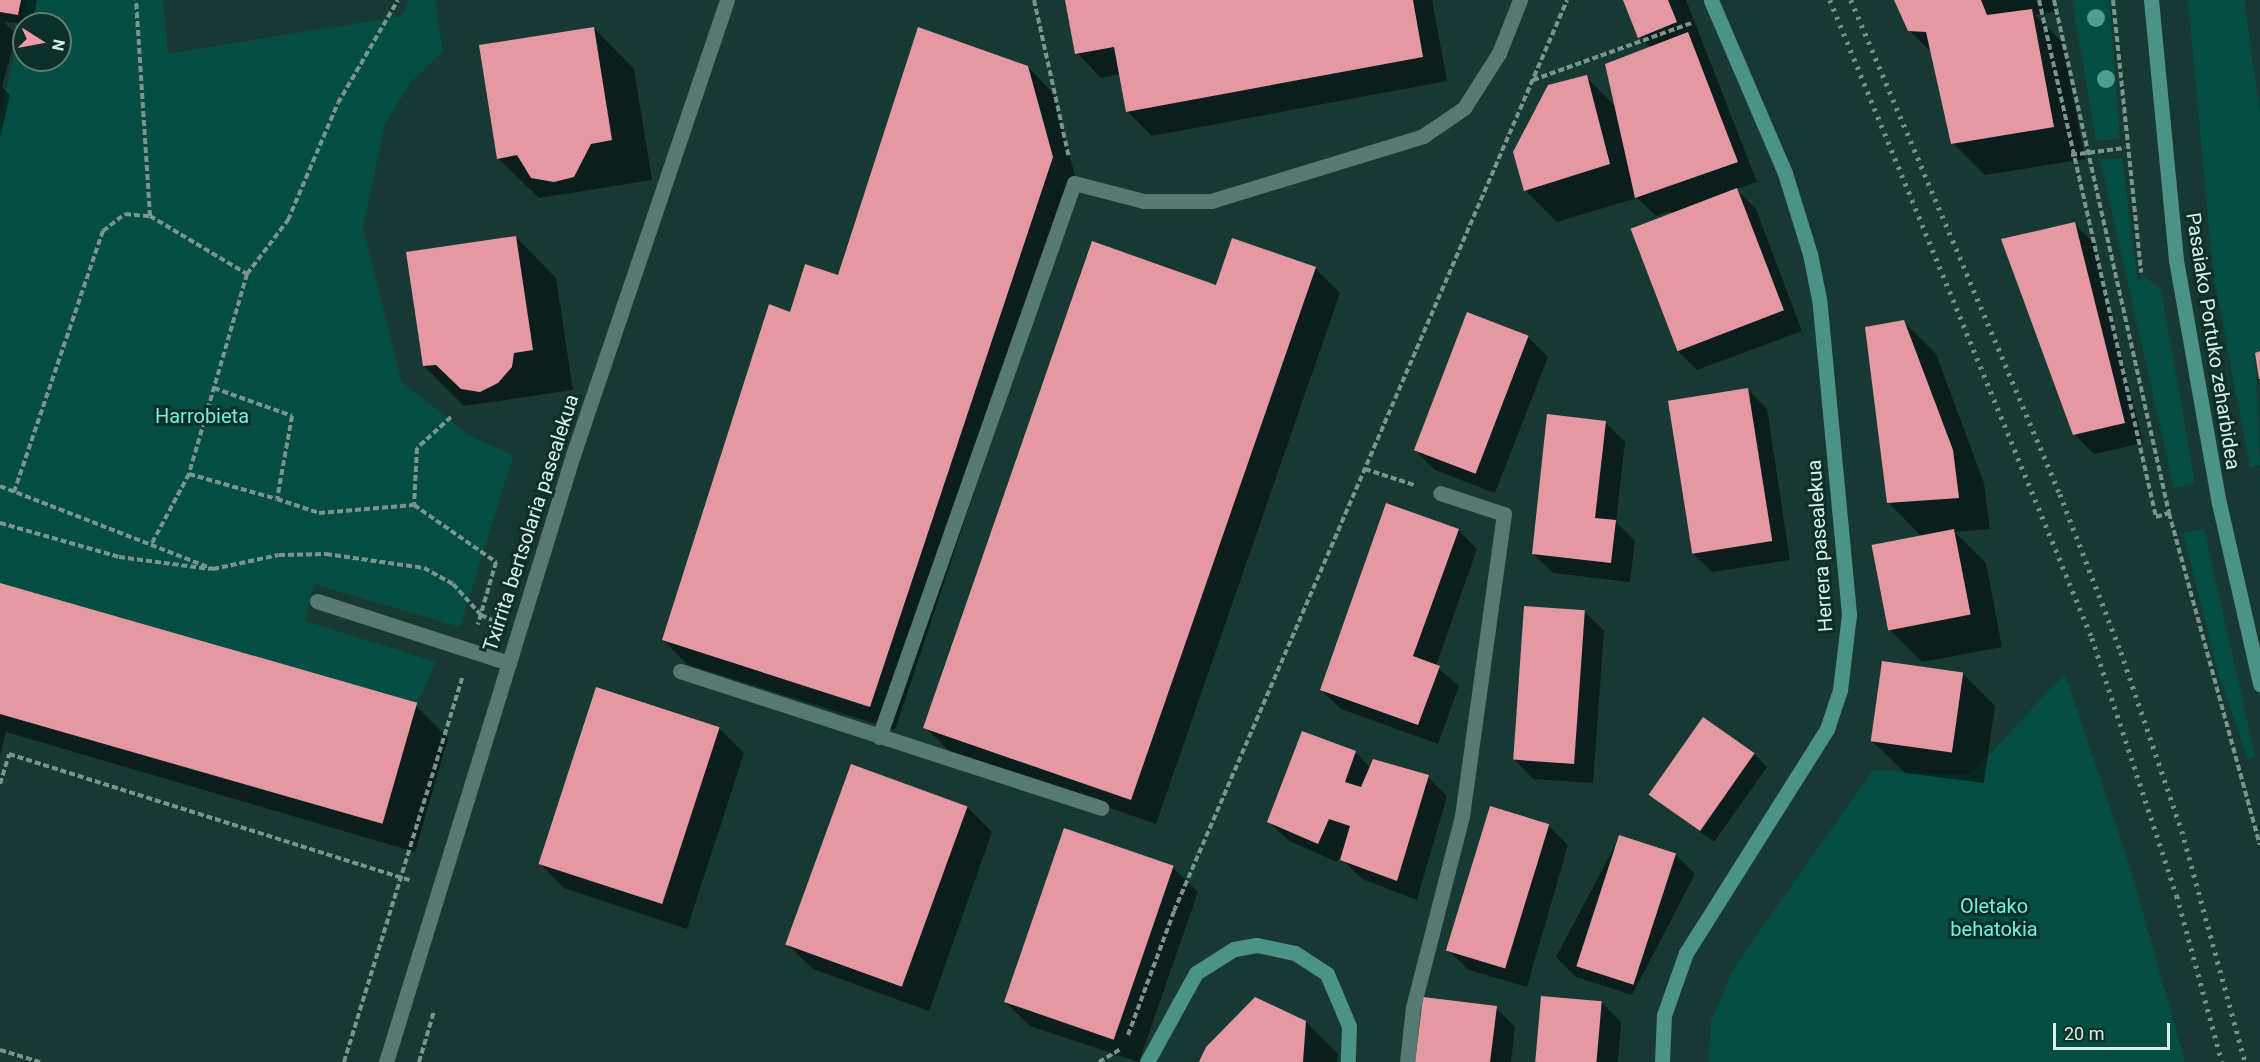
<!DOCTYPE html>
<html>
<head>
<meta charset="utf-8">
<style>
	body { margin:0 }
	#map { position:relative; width:2260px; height:1062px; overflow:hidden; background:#183933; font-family:Roboto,sans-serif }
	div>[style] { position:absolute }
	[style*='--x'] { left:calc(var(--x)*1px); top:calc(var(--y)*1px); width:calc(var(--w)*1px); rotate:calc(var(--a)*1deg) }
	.green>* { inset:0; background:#044d42 }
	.shadow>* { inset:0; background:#0007 }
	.building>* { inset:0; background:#e398a2; transform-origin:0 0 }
	.path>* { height:4px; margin-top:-2px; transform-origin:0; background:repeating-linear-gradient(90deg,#7a948f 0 6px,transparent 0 9px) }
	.lane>* { height:15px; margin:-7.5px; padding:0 7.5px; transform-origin:7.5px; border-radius:7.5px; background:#567971 }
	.street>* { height:15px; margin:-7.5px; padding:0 7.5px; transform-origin:7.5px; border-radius:7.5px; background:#567971 }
	.secondary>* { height:15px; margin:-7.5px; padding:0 7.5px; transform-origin:7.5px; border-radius:7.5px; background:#4b9386 }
	.rail>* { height:4.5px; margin-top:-2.25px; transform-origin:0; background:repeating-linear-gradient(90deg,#748f89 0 3px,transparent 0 9px) }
	.trees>* { width:18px; height:18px; margin:-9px; border-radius:50%; background:#4a9f8e }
	span { translate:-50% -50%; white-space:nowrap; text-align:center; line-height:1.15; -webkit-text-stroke:6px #0d2f29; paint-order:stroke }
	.street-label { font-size:20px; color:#dcefea }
	.park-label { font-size:20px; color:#72f2d9 }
	.north { position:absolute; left:12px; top:12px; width:60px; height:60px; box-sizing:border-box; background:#0d2f29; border:2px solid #607c76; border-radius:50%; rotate:101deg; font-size:16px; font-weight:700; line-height:24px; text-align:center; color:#dcefea }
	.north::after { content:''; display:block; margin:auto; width:21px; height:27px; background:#f49aa6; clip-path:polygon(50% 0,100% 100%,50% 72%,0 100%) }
	.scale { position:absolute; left:2053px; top:1023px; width:117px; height:27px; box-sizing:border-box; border:3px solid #dcefea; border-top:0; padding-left:8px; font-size:18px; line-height:21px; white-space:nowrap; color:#dcefea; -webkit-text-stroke:4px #0d2f29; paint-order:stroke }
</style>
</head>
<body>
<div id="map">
	<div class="green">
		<div style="clip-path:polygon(evenodd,26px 0,163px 0,168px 54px,401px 16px,410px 0,435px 0,443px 52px,411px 82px,385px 124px,363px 227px,401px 381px,469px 435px,513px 456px,460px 627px,314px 584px,305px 621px,436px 662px,417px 704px,0 583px,0 117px,26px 0,24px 24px,60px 24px,60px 60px,24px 60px,24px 24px)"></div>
		<div style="clip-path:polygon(2072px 0,2109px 0,2120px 138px,2096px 141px)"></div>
		<div style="clip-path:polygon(2188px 0,2244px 0,2260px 114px,2260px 351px,2255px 353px,2260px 465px,2250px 468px,2213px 270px)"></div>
		<div style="clip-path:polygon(2122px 158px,2137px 279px,2146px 278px,2161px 289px,2195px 483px,2174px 488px,2100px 159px)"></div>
		<div style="clip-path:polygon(2204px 529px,2255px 756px,2248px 759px,2220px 679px,2183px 533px)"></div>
		<div style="clip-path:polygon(2065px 674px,2129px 864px,2185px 1062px,1709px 1062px,1711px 1021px,1735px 966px,1873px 770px,1970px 775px)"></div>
	</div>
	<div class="shadow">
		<div style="clip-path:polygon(0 0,37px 0,32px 24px,4px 22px,16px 34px,2px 87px,10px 95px,0 138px)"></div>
		<div style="clip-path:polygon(1067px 0,1432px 0,1447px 81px,1152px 136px,1127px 111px,1120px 74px,1101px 78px,1077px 53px)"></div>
		<div style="clip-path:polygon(1625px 0,1686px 0,1757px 182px,1736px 189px,1756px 209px,1802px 331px,1697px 370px,1678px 351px,1671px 211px,1656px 216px,1637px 198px,1557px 222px,1525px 190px,1586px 77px,1616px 107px,1651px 48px,1640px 37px)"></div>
		<div style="clip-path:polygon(1896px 0,2052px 0,2055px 12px,2035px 15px,2063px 43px,2085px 159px,1985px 175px,1953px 143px,1933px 54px,1909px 30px)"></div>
		<div style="clip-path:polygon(594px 28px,634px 69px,652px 180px,539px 198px,498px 158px)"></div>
		<div style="clip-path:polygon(1028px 67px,1053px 93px,1077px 183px,895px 730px,688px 665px,663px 640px,791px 314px,839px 277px)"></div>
		<div style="clip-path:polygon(2074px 224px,2094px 243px,2143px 443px,2094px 454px,2074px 434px)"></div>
		<div style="clip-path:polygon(516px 237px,556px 278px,573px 390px,464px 406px,424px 366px)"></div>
		<div style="clip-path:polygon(1315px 268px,1340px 293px,1156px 824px,950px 752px,925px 727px,1217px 286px)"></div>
		<div style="clip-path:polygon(1904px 322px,1936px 354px,1984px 483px,1990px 529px,1955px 532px,1986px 563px,2002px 647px,1922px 662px,1890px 630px,1922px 537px,1888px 502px)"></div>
		<div style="clip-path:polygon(1528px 337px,1548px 357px,1495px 493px,1435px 470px,1415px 450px)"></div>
		<div style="clip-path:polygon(1748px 390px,1767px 409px,1790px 560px,1712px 572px,1692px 552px)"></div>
		<div style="clip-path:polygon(1605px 422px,1625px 442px,1616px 522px,1635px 541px,1630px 582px,1553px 573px,1533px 554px)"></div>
		<div style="clip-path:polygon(1458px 530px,1477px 549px,1436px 666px,1459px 686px,1438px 744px,1341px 709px,1321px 690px)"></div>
		<div style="clip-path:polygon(0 585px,416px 706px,448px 738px,415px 852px,6px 732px,0 755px)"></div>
		<div style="clip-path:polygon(1585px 612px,1604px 631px,1593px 783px,1533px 779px,1514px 759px)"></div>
		<div style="clip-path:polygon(1963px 674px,1995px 706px,1984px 783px,1905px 773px,1872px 741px)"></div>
		<div style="clip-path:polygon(597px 689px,720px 729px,744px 753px,687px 929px,564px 888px,540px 864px)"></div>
		<div style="clip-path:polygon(1355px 752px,1371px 768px,1428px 777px,1447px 796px,1417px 900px,1362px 879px,1342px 859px,1344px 851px,1337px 862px,1289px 841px,1269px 822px)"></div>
		<div style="clip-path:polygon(1754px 754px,1767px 767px,1714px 842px,1649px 794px)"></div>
		<div style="clip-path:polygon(967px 807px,992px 832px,929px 1011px,813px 969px,788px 945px)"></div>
		<div style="clip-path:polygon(1548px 825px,1568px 845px,1527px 987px,1469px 970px,1449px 951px)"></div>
		<div style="clip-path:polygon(1620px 836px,1676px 855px,1695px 874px,1632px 995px,1576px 977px,1556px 957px)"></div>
		<div style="clip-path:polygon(1173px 868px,1198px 892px,1139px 1062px,1030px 1026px,1005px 1002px)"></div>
		<div style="clip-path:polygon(1602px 1003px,1621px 1022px,1618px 1062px,1537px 1062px)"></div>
		<div style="clip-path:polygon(1496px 1008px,1515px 1027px,1511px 1062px,1417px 1062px)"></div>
		<div style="clip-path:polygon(1306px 1022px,1338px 1054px,1337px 1062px,1201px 1062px)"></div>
	</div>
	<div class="building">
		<div style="clip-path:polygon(0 0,21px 0,18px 15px,0 12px)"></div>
		<div style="clip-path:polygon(1065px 0,1413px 0,1423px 57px,1126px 112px,1114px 47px,1075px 54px)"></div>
		<div style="clip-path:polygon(1623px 0,1668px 0,1677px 22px,1638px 38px)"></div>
		<div style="clip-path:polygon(1894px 0,1981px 0,1987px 15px,2032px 9px,2054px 127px,1951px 144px,1926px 32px,1908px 31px)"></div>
		<div style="clip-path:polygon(594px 27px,612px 140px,591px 144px,574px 177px,554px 182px,531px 178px,517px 155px,497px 159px,479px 45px)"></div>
		<div style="clip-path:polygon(918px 27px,1028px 66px,1053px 157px,870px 707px,662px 640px,769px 304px,790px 312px,805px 264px,838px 275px)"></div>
		<div style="clip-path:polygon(1688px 32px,1738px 162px,1635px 198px,1605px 64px)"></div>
		<div style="clip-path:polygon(1587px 75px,1610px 164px,1524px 191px,1513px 152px,1548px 85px)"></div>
		<div style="left:1737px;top:188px;width:131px;height:114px;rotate:69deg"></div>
		<div style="clip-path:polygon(2075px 222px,2125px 423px,2073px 435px,2001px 239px)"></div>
		<div style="clip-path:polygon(516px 236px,533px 350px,514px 353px,512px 367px,498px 383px,480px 392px,461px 389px,436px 365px,423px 366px,406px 252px)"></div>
		<div style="clip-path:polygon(1232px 238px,1316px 267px,1131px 800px,923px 728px,1092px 241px,1216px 285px)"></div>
		<div style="left:1467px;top:312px;width:66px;height:148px;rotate:21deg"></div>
		<div style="clip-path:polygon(1904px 320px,1953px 450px,1959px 498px,1887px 503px,1865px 327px)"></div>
		<div style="clip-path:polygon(2260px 351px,2260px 379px,2259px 379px,2255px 353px)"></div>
		<div style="left:1748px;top:388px;width:155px;height:81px;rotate:81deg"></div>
		<div style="clip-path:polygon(1547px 414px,1606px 421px,1595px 518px,1616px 520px,1611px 563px,1532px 554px)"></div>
		<div style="clip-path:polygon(1386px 503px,1459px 529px,1413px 656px,1440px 666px,1418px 725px,1320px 690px)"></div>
		<div style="left:1954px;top:529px;width:87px;height:84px;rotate:79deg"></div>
		<div style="left:0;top:583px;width:434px;height:126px;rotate:16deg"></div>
		<div style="left:1524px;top:606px;width:61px;height:154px;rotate:4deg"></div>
		<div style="left:1882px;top:661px;width:82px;height:81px;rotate:8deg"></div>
		<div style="left:596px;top:687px;width:130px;height:186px;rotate:18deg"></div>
		<div style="left:1703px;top:717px;width:63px;height:95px;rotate:35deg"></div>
		<div style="clip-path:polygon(1302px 731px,1356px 751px,1345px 782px,1361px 787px,1373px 759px,1429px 775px,1397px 881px,1340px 860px,1350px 826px,1329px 819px,1318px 844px,1267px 822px)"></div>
		<div style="left:851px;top:764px;width:124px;height:192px;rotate:20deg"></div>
		<div style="left:1490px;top:806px;width:62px;height:151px;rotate:17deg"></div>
		<div style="left:1064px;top:828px;width:116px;height:184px;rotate:19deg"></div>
		<div style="left:1619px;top:835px;width:60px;height:138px;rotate:18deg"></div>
		<div style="left:1541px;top:996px;width:61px;height:66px;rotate:5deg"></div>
		<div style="clip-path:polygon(1255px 997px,1306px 1021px,1303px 1062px,1199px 1062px,1206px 1047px)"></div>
		<div style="clip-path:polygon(1423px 997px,1497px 1006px,1490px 1062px,1415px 1062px)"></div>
	</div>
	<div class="path">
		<div style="--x:1034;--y:0;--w:162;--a:77.5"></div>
		<div style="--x:2039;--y:0;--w:530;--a:77.25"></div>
		<div style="--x:2156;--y:517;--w:14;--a:-17"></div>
		<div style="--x:2054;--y:0;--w:526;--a:77.36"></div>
		<div style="--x:2169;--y:513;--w:344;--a:74.7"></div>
		<div style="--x:2113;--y:0;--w:274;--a:84.1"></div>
		<div style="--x:1533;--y:80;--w:168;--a:-19.8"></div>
		<div style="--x:2071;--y:155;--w:54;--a:-7.4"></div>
		<div style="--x:150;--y:216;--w:113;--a:30.9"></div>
		<div style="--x:247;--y:274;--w:208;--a:106.2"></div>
		<div style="--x:189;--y:474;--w:81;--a:118.2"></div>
		<div style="--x:247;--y:274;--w:68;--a:-52.8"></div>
		<div style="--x:288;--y:220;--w:127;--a:-66.9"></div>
		<div style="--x:338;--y:103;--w:119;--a:-59.8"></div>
		<div style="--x:214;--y:388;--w:83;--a:19.7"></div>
		<div style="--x:292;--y:416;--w:84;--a:100.2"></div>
		<div style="--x:277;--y:499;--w:44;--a:18.4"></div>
		<div style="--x:319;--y:513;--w:95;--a:-4.8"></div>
		<div style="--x:451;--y:417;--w:46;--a:137.6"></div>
		<div style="--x:417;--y:448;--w:57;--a:93"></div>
		<div style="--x:414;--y:505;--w:100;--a:34.8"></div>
		<div style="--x:496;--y:562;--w:65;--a:106.2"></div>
		<div style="--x:1365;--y:469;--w:52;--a:18.1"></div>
		<div style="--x:189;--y:474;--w:91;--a:15.9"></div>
		<div style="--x:0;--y:486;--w:229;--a:21.3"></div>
		<div style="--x:213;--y:569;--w:67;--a:-12"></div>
		<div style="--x:279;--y:555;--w:47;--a:-1.2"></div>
		<div style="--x:326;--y:554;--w:99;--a:8.1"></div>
		<div style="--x:424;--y:568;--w:33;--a:29"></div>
		<div style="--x:453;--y:584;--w:42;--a:47.9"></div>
		<div style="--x:481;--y:615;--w:13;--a:23"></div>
		<div style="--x:14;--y:492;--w:276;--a:-71.2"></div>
		<div style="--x:103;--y:231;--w:28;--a:-38"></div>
		<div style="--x:125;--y:214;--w:25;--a:5"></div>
		<div style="--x:150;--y:216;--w:216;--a:-93.7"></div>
		<div style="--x:0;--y:523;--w:124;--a:15.9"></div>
		<div style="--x:119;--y:557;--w:92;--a:7.5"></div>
		<div style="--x:0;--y:784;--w:31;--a:-73"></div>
		<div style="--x:9;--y:754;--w:423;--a:17.5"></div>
		<div style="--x:1128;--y:1035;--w:132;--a:-69.6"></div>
		<div style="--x:1174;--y:911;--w:992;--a:-66.66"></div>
		<div style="--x:0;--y:1050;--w:42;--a:16.7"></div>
		<div style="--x:344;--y:1062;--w:402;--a:-72.9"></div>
		<div style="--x:419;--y:1062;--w:53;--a:-73.6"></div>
		<div style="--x:1099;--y:1062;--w:26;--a:-31"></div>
	</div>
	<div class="lane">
		<div style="--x:317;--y:601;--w:202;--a:17.9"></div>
		<div style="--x:680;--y:671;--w:443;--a:18"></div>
		<div style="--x:879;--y:737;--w:587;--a:-70.61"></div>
		<div style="--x:1074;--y:183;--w:72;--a:14.4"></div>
		<div style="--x:1144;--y:201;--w:67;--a:0"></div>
		<div style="--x:1211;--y:201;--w:222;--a:-17"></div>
		<div style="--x:1423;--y:136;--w:50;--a:-34.3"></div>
		<div style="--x:1464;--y:108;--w:65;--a:-57.5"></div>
		<div style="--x:1499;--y:53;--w:57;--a:-68.4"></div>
	</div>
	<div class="street">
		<div style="--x:386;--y:1062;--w:635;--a:-72.88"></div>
		<div style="--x:573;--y:455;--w:480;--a:-71.3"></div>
		<div style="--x:1407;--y:1062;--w:55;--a:-83.8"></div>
		<div style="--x:1413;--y:1007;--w:197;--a:-75.6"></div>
		<div style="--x:1462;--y:816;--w:305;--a:-82.1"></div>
		<div style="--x:1504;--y:514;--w:67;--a:-161.8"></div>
	</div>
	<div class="secondary">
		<div style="--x:2151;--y:0;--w:261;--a:84.5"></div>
		<div style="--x:2176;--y:260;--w:247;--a:80"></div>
		<div style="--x:2219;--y:503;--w:186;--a:77.2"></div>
		<div style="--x:1147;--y:1062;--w:102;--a:-61.2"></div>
		<div style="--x:1196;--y:973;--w:45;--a:-32.3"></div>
		<div style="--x:1234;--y:949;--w:23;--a:-10"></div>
		<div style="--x:1257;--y:945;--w:39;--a:12"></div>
		<div style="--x:1295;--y:953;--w:38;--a:33"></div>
		<div style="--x:1327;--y:974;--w:56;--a:67.1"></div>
		<div style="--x:1349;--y:1026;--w:36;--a:92"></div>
		<div style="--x:1662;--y:1062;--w:47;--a:-87.6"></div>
		<div style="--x:1664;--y:1015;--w:66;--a:-70.5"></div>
		<div style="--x:1686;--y:953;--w:265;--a:-57.8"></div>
		<div style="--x:1827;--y:729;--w:41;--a:-71.6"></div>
		<div style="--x:1840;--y:690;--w:77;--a:-83.2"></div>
		<div style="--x:1849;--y:614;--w:316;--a:-95.4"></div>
		<div style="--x:1819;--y:299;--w:46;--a:-101.3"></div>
		<div style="--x:1810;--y:254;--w:85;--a:-107.2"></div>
		<div style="--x:1785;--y:173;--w:188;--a:-113.2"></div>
	</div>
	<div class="rail">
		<div style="--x:1830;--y:0;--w:690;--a:67.67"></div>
		<div style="--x:2092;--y:638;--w:272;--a:71.8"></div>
		<div style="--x:2177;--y:896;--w:172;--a:74.8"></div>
		<div style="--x:1851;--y:0;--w:536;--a:67.07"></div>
		<div style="--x:2060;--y:494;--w:169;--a:68.9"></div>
		<div style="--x:2121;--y:652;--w:189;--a:71.2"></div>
		<div style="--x:2182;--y:831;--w:239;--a:74.7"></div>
	</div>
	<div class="trees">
		<div style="left:2096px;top:18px"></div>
		<div style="left:2106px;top:79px"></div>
	</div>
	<div class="street-label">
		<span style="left:2213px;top:341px;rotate:81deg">Pasaiako Portuko zeharbidea</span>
		<span style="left:531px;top:523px;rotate:-72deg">Txirrita bertsolaria pasealekua</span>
		<span style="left:1820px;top:546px;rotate:-94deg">Herrera pasealekua</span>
	</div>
	<div class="park-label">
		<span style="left:202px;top:416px">Harrobieta</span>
		<span style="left:1994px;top:918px">Oletako<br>behatokia</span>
	</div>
	<div class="north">N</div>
	<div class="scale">20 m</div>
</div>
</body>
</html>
